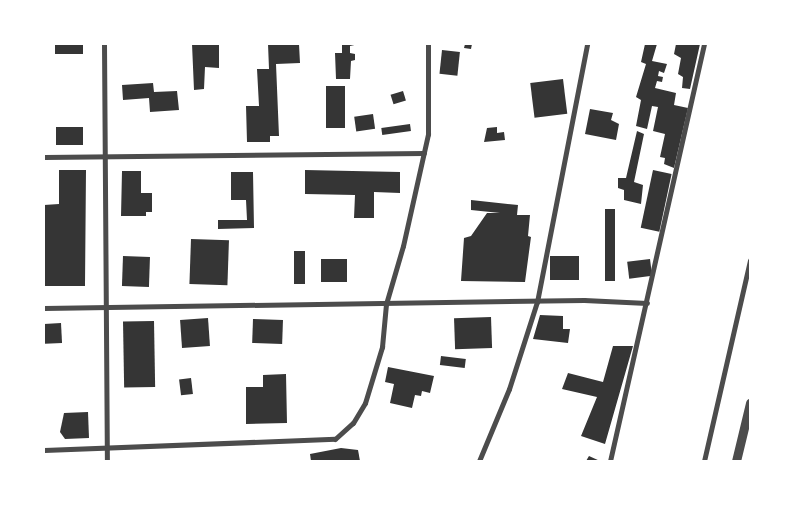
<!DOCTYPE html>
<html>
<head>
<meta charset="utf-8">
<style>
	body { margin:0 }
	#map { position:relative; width:794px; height:505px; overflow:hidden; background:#fff; font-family:"Space Grotesk",sans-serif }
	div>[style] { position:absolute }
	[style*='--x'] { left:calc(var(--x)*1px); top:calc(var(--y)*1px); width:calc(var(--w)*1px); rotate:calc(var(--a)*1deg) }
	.building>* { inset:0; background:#353535; transform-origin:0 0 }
	.minor>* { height:5px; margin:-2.5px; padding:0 2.5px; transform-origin:2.5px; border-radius:2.5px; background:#4c4c4c }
	.tertiary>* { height:9px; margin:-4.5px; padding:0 4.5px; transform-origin:4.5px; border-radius:4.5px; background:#4c4c4c }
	span { translate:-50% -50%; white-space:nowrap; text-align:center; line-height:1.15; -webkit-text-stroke:5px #fff; paint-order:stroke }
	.frame { position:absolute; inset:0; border:45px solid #fff; pointer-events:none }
</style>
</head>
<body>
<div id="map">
	<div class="building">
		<div style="left:55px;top:44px;width:28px;height:10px"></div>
		<div style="clip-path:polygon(192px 44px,219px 44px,219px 68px,205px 67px,204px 89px,194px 90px)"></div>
		<div style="clip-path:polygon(268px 44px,299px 44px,300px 63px,276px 64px,279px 136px,270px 136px,270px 142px,247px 142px,246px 106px,259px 106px,257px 69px,269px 69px)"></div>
		<div style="clip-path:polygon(342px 44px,359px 44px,350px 46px,350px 53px,355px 54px,355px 60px,351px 61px,350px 79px,336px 79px,335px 53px,342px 53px)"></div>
		<div style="clip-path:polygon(465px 44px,472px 44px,471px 49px,464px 48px)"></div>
		<div style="clip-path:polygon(645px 44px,657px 44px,652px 61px,667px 64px,664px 73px,659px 71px,658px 76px,663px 77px,662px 82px,657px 81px,655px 88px,676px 93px,674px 105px,688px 108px,674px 168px,664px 164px,665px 158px,660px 157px,665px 134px,653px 131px,658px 107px,652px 106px,647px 129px,636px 126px,641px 100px,636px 97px,646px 64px,641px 62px)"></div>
		<div style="clip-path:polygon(676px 44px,700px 44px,690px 89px,682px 88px,683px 77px,678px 74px,681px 58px,674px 54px)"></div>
		<div style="left:442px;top:50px;width:18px;height:24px;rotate:6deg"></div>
		<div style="left:563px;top:79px;width:35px;height:33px;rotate:83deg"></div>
		<div style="clip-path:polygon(153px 83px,154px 92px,177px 91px,179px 110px,150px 112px,149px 98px,123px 100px,122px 85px)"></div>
		<div style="left:326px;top:86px;width:19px;height:42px"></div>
		<div style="left:403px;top:91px;width:10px;height:13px;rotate:73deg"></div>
		<div style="clip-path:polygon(590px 109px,613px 113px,611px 120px,619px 124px,616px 140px,585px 134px)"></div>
		<div style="left:373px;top:114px;width:15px;height:19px;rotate:82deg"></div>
		<div style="left:410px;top:124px;width:7px;height:29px;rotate:82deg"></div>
		<div style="left:83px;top:127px;width:18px;height:27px;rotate:90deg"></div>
		<div style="clip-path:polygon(497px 127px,497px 133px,504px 132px,505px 140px,484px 142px,487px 128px)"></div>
		<div style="clip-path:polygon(637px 131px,644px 134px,634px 182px,643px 185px,641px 204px,624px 200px,624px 190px,618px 188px,618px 178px,626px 178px)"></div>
		<div style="clip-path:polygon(59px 170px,86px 170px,85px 286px,44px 286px,44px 205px,59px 204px)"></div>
		<div style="clip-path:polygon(305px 170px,400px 172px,400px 193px,374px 192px,374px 218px,354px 218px,355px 195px,305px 194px)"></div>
		<div style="left:653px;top:170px;width:19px;height:59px;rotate:12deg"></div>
		<div style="clip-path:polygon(122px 171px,141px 171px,141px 193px,152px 193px,152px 212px,146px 212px,146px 216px,121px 216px)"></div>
		<div style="clip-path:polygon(231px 172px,253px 172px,254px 228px,218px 229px,218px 220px,247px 220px,246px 200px,231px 200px)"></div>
		<div style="clip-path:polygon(471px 200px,518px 205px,517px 215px,530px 215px,528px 236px,531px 237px,525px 282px,461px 281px,464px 238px,471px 236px,487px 213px,500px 213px,471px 210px)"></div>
		<div style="left:605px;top:209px;width:10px;height:72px"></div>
		<div style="left:191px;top:239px;width:38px;height:45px;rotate:2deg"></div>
		<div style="left:294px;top:251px;width:11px;height:33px"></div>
		<div style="left:123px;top:256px;width:27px;height:30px;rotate:2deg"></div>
		<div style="left:579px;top:256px;width:24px;height:29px;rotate:90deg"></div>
		<div style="left:321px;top:259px;width:26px;height:23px"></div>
		<div style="left:650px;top:259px;width:17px;height:23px;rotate:83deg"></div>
		<div style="clip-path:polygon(540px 315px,563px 316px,563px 329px,570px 329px,568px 343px,533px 339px)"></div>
		<div style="left:491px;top:317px;width:31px;height:37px;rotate:88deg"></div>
		<div style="left:208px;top:318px;width:28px;height:28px;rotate:86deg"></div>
		<div style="left:253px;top:319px;width:30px;height:24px;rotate:2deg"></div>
		<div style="left:154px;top:321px;width:66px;height:31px;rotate:89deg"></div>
		<div style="left:61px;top:323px;width:20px;height:17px;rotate:87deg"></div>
		<div style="clip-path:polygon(613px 346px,633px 346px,605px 444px,581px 436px,597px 397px,562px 389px,568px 373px,603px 382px)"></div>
		<div style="left:441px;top:356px;width:25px;height:9px;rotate:7deg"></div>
		<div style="clip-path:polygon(388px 367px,434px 376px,430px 393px,422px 391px,421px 396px,415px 395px,412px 408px,390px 403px,394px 384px,385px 382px)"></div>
		<div style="clip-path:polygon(286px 374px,287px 423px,246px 424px,246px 387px,263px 387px,263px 375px)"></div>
		<div style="left:191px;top:378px;width:16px;height:12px;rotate:83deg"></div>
		<div style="clip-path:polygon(88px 412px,89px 438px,65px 439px,60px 432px,64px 413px)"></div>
		<div style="clip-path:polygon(341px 448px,358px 450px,360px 461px,311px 461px,310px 454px)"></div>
		<div style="clip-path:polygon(589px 456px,600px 461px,586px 461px)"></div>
	</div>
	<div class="minor">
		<div style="--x:104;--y:44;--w:417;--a:89.6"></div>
		<div style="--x:44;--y:157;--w:380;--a:-0.6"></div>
		<div style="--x:44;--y:308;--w:540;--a:-0.85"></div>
		<div style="--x:584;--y:300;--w:63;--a:2.7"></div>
		<div style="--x:44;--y:450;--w:291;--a:-2.2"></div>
		<div style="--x:335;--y:439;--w:24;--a:-42"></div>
		<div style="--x:353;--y:423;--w:23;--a:-59"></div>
		<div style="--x:365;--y:403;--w:59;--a:-73.1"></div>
		<div style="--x:382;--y:347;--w:43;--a:-84.7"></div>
		<div style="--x:386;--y:304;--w:60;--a:-73.7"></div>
		<div style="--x:403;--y:246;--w:115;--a:-77.4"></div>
		<div style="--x:428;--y:134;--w:90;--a:-90"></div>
		<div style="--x:479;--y:461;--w:78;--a:-67.4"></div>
		<div style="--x:509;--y:389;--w:91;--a:-72.2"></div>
		<div style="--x:537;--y:302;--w:263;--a:-79"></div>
		<div style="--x:610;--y:461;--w:427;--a:-77.3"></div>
		<div style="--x:704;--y:461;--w:206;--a:-77.1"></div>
	</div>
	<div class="tertiary">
		<div style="--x:736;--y:461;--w:60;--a:-76.4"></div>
	</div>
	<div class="frame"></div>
</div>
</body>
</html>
